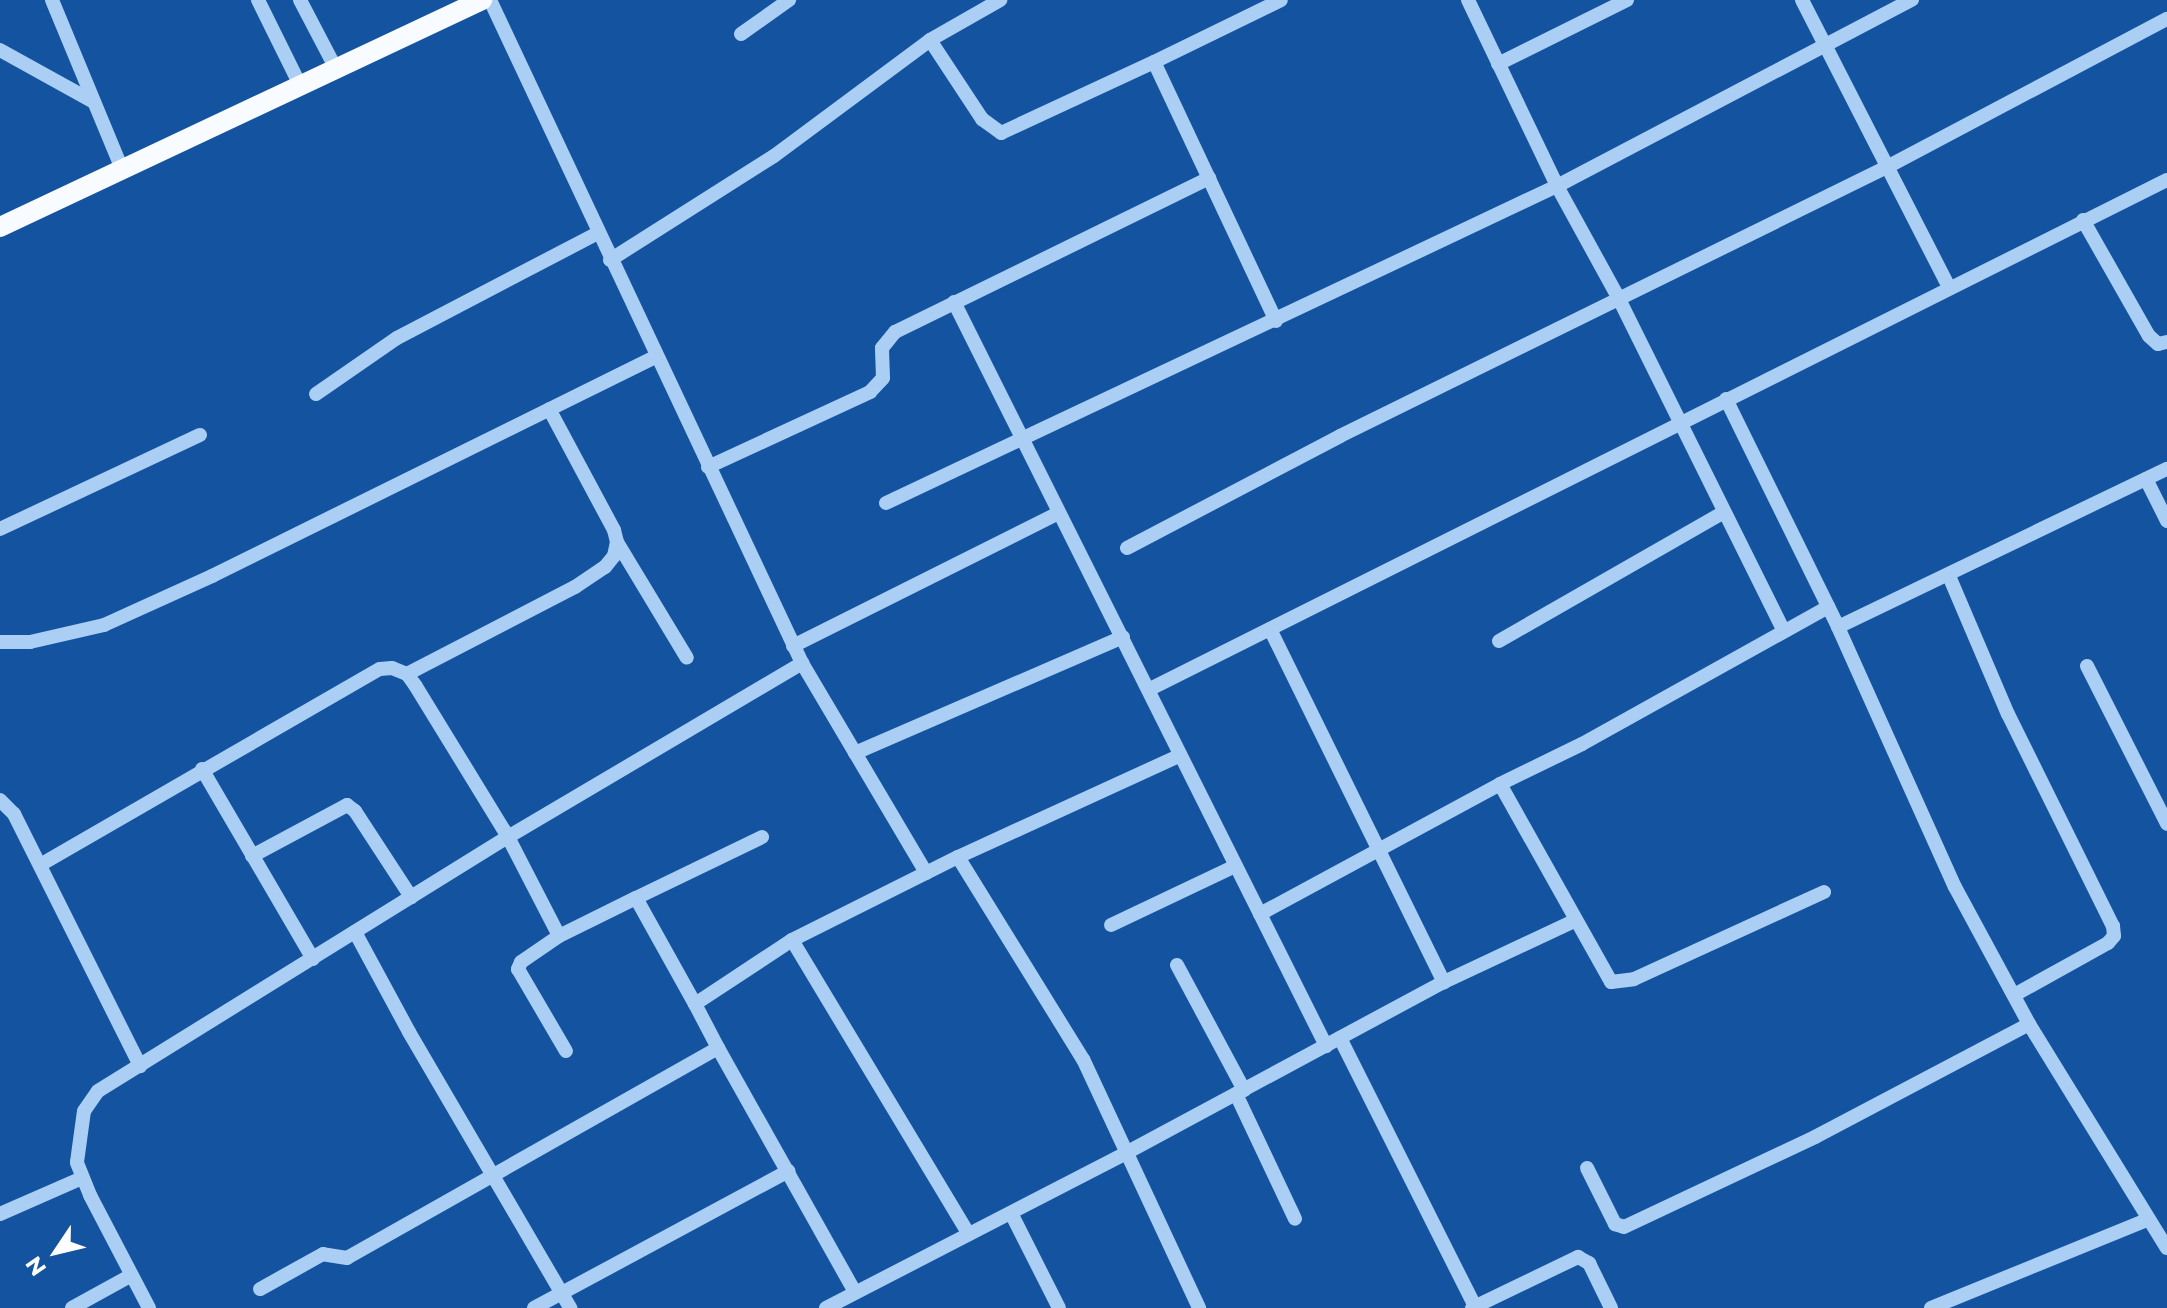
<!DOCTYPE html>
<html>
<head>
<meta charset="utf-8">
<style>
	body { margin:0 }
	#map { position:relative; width:2167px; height:1308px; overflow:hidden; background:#13539f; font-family:Montserrat,sans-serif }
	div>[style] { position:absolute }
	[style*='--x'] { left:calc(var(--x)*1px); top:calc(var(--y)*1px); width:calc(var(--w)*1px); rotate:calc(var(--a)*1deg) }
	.minor>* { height:14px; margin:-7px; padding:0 7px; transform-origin:7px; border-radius:7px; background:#abcef4 }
	.major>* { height:20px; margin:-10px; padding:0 10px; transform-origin:10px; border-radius:10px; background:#f8fbff }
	span { translate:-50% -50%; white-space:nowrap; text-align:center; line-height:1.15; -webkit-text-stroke:8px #13539f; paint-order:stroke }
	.north { position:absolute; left:16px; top:1212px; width:80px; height:80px; -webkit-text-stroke:6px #13539f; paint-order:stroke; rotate:235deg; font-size:22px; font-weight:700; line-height:32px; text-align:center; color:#fff }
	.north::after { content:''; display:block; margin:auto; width:28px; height:36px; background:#fff; clip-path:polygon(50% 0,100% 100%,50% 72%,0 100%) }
</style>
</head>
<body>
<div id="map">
	<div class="minor">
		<div style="--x:52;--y:0;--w:183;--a:67.5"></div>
		<div style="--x:258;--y:0;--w:95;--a:63.7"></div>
		<div style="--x:300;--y:0;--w:78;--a:62.4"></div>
		<div style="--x:1468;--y:0;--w:206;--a:64.4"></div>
		<div style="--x:1557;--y:186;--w:127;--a:61.2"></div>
		<div style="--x:1618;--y:297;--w:373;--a:63.6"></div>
		<div style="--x:1802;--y:0;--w:322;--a:62.9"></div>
		<div style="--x:741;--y:34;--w:59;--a:-35.3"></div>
		<div style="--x:930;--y:40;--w:95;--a:56.6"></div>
		<div style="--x:982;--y:119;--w:24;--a:36"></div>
		<div style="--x:1001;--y:133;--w:169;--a:-24.9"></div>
		<div style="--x:0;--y:50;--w:105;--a:29"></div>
		<div style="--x:1498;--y:64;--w:144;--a:-26.4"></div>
		<div style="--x:2083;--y:220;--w:133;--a:60.4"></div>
		<div style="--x:2149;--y:336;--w:12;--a:42"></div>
		<div style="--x:2158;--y:344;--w:9;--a:-13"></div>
		<div style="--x:610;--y:260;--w:194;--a:-32.4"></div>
		<div style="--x:774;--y:156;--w:194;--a:-36.6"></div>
		<div style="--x:930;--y:40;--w:81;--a:-29.7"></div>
		<div style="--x:954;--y:302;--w:832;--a:63.43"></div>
		<div style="--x:1276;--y:321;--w:286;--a:-115.2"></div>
		<div style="--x:1154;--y:62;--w:141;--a:-26"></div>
		<div style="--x:316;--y:394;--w:98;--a:-34.7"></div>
		<div style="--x:397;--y:338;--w:227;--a:-27.6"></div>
		<div style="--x:1726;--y:399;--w:254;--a:63.8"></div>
		<div style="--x:1838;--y:627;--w:285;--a:65.8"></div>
		<div style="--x:1955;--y:887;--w:156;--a:61.6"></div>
		<div style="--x:2029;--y:1024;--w:263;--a:58.4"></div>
		<div style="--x:708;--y:467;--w:179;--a:-24.8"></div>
		<div style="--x:870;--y:392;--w:19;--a:-47"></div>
		<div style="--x:883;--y:378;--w:30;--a:-92"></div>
		<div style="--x:882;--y:348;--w:21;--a:-51"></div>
		<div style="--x:895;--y:332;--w:350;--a:-26.1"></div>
		<div style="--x:2146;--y:479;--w:47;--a:63.4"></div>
		<div style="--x:886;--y:503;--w:742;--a:-25.29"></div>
		<div style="--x:1557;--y:186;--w:401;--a:-27.7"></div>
		<div style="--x:0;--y:529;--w:221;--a:-25.2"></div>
		<div style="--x:617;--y:542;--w:135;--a:58.9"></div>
		<div style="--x:1127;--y:548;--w:241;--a:-27.7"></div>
		<div style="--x:1340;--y:436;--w:610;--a:-26.19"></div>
		<div style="--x:1887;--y:167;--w:317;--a:-27.9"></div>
		<div style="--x:1949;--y:576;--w:150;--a:66.9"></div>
		<div style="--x:2008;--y:714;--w:237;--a:63.7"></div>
		<div style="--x:2113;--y:926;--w:10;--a:84"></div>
		<div style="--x:2114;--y:936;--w:9;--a:131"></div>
		<div style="--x:2108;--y:943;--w:107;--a:151"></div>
		<div style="--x:1838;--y:627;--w:365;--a:-25.7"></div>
		<div style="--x:1270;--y:629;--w:394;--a:63.8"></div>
		<div style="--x:1499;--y:641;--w:259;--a:-29.8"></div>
		<div style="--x:0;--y:642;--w:30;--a:0"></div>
		<div style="--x:30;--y:642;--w:76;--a:-12.9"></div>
		<div style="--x:104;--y:625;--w:119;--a:-24.4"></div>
		<div style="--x:212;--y:576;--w:494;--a:-26.3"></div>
		<div style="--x:793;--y:646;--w:297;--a:-26.6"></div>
		<div style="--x:802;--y:663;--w:244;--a:59.4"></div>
		<div style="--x:2087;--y:666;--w:177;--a:63.1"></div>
		<div style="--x:407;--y:674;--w:189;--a:-27.4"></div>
		<div style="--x:575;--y:587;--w:36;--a:-34"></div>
		<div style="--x:605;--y:567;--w:14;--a:-51"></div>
		<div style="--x:614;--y:556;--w:14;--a:-78"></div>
		<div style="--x:617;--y:542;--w:12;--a:-104"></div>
		<div style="--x:614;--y:530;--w:137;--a:-118.2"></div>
		<div style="--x:1150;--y:689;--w:1137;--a:-26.59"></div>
		<div style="--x:855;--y:753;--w:292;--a:-23.4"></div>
		<div style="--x:202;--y:769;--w:220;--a:59.7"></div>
		<div style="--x:1500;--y:784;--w:227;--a:60.7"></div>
		<div style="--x:1611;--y:982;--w:23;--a:-7"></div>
		<div style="--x:1634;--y:979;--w:209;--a:-24.6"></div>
		<div style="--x:0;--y:800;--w:20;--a:45"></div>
		<div style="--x:14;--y:814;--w:282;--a:63.4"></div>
		<div style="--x:252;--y:856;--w:108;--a:-28.2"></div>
		<div style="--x:347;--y:805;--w:10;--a:37"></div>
		<div style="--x:355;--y:811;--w:103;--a:56.9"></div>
		<div style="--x:958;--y:857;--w:238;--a:58.3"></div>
		<div style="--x:1083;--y:1059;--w:275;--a:65"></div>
		<div style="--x:40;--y:865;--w:392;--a:-30"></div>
		<div style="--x:380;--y:669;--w:12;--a:-5"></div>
		<div style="--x:392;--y:668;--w:16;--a:22"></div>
		<div style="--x:407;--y:674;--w:14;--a:54"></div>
		<div style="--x:415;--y:685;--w:178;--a:58.5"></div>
		<div style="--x:508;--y:837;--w:111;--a:62.7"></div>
		<div style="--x:559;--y:936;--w:86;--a:-26.3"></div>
		<div style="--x:636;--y:898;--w:121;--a:60.9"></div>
		<div style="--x:695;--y:1004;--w:50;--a:62.4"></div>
		<div style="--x:718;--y:1048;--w:426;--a:150.5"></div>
		<div style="--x:347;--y:1258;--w:24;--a:-171"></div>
		<div style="--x:323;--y:1254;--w:72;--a:150.9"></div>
		<div style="--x:636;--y:898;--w:140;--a:-25.8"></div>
		<div style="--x:1260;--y:914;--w:273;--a:-28.4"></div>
		<div style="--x:1500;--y:784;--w:91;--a:-26"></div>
		<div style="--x:1582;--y:744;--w:282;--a:-29.1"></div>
		<div style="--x:1111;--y:925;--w:137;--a:-25.4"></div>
		<div style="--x:355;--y:932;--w:114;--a:61.6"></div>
		<div style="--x:409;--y:1032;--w:320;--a:59.7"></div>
		<div style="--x:559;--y:936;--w:46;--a:145.6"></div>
		<div style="--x:521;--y:962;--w:8;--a:113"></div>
		<div style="--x:518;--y:969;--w:95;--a:59.7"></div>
		<div style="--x:792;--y:940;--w:343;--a:59"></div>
		<div style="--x:1177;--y:965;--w:142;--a:61.8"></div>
		<div style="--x:695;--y:1004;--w:116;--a:-33.4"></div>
		<div style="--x:792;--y:940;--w:186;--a:-26.6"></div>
		<div style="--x:958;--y:857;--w:243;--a:-24.6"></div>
		<div style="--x:1340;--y:1038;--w:300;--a:63.3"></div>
		<div style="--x:718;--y:1048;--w:280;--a:60.7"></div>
		<div style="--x:1236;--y:1094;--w:138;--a:64.7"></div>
		<div style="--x:1587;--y:1168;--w:63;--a:63.4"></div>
		<div style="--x:1615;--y:1224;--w:9;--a:18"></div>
		<div style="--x:1624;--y:1227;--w:211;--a:-25.2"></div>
		<div style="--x:1815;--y:1137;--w:242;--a:-27.8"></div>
		<div style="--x:1011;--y:1213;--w:106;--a:63.2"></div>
		<div style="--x:0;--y:1214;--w:90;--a:-23.7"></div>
		<div style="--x:72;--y:1308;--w:66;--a:-28.9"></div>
		<div style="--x:149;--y:1308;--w:127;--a:-117.6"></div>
		<div style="--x:90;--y:1195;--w:35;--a:-112"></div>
		<div style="--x:77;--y:1162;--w:51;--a:-82.2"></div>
		<div style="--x:84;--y:1111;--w:24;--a:-55"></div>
		<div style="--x:98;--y:1091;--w:482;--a:-31.8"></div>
		<div style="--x:508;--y:837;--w:342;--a:-30.6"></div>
		<div style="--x:802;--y:663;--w:733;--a:-115.2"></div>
		<div style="--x:534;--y:1308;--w:289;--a:-28.3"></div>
		<div style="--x:826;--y:1308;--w:338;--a:-27.3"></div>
		<div style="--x:1126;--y:1153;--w:361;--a:-28.3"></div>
		<div style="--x:1444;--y:982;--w:144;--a:-25.1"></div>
		<div style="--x:1472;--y:1308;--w:118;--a:-25.7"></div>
		<div style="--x:1578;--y:1257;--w:13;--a:29"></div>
		<div style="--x:1589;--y:1263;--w:50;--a:63.9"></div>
		<div style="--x:1931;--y:1308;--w:235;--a:-22.2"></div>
	</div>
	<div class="major">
		<div style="--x:0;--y:227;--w:533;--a:-25.22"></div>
	</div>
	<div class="north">N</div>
</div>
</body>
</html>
